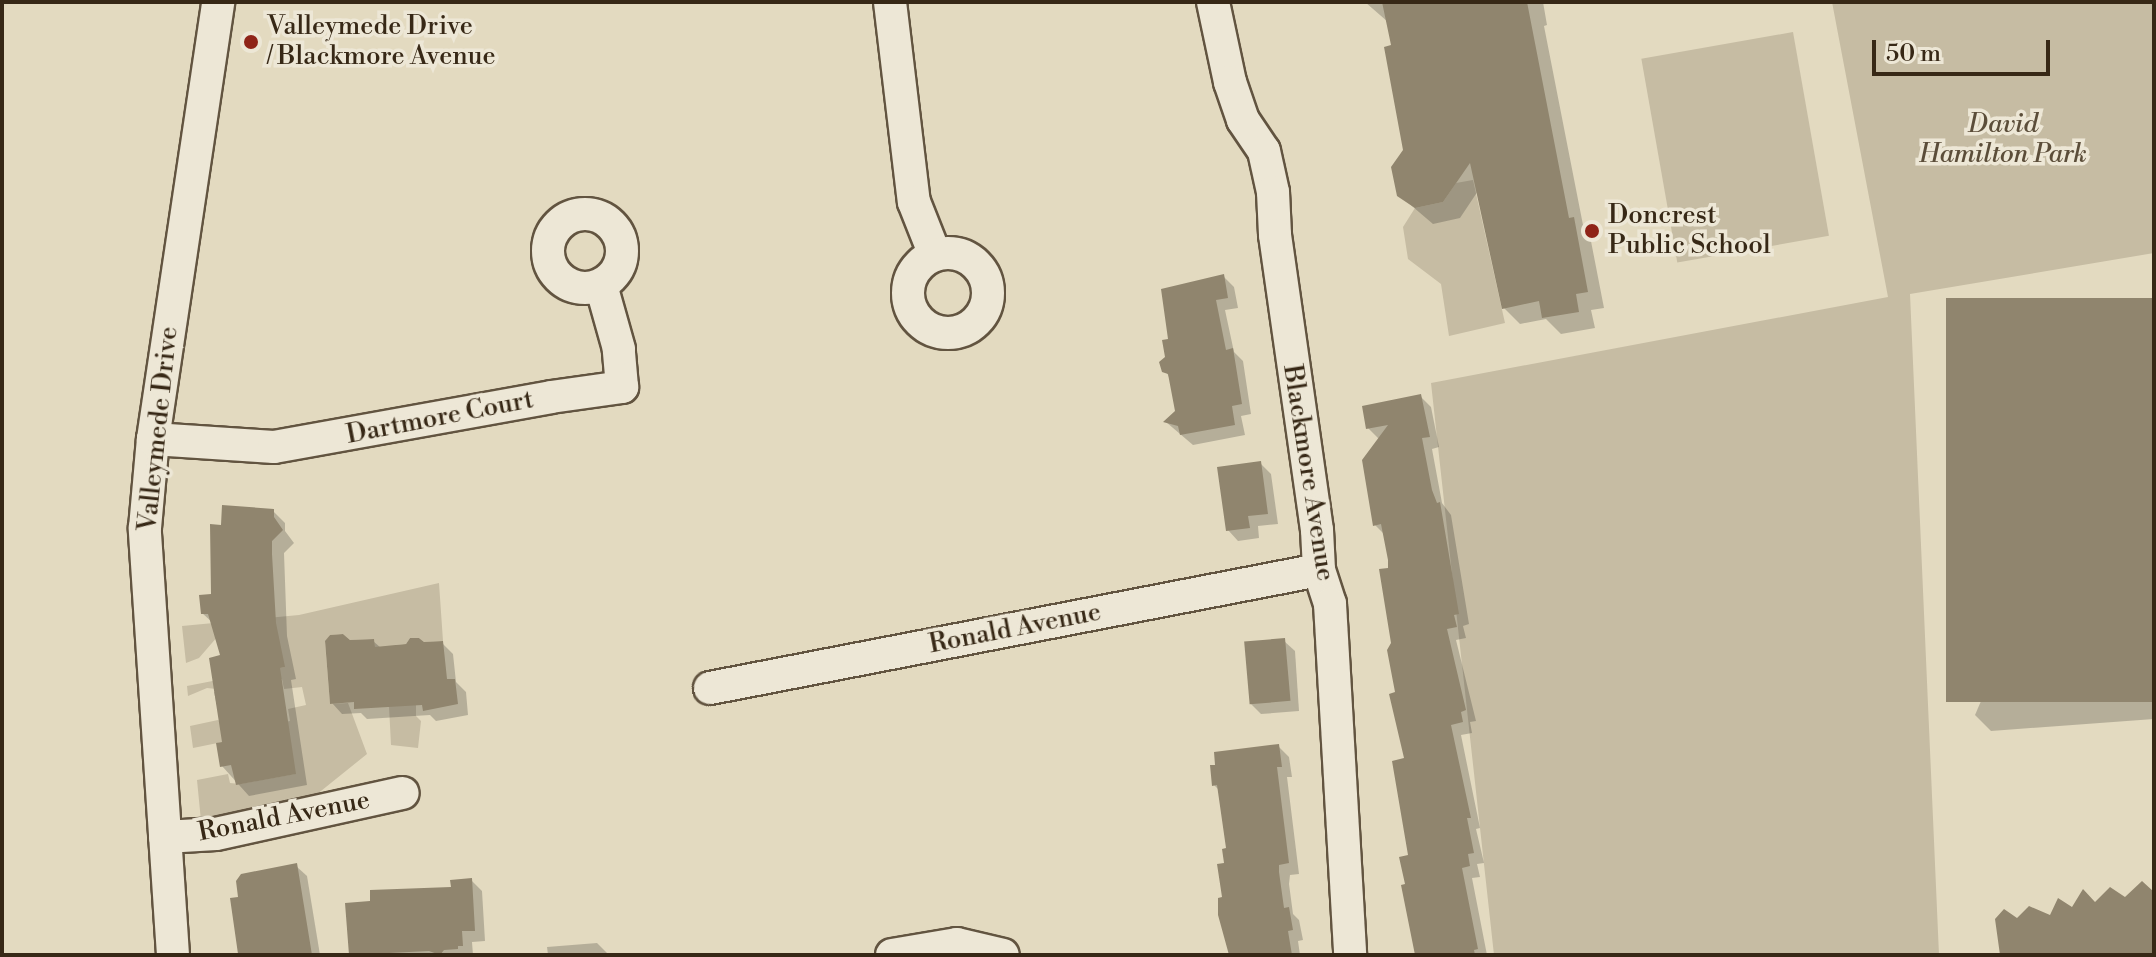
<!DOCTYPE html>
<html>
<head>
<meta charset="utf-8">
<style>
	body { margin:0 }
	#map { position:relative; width:2156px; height:957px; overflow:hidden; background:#e3dac0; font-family:"Libre Bodoni",serif }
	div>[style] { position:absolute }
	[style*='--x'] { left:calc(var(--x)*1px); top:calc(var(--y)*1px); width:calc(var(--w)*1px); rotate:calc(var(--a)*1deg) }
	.green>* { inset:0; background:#c6bca3; transform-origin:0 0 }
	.shadow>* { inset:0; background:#0003 }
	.building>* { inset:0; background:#90856e; transform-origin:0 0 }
	.roads { filter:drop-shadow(2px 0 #625440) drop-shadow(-2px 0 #625440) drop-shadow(0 2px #625440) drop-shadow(0 -2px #625440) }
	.minor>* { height:32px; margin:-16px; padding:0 16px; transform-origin:16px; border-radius:16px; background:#ede7d6 }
	.minor>.ring { margin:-16px; padding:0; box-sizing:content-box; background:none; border:32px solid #ede7d6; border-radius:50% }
	.dots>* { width:22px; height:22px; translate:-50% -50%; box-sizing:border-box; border:4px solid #ede7d6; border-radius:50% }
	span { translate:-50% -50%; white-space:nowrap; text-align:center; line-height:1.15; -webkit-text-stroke:7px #ede7d6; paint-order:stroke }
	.poi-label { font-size:26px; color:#372816 }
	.left { translate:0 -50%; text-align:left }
	.park-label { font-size:26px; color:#5b4d39; font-style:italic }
	.street-label { font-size:26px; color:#372816 }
	.frame { position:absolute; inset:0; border:4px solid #372816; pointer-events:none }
	.scale { position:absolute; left:1872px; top:40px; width:178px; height:36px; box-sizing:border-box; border:4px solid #372816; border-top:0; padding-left:10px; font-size:24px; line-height:28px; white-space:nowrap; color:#372816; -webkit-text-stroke:6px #ede7d6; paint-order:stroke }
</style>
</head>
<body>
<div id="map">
	<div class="green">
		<div style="clip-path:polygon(1832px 2px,2154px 2px,2154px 253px,1910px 294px,1939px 955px,1494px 955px,1431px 383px,1888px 297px)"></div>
		<div style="left:1793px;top:32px;width:207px;height:154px;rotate:80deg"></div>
		<div style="clip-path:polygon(1473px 180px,1505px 323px,1449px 336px,1441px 284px,1408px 259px,1403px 227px,1415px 208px,1443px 202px,1456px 183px)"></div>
		<div style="clip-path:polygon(439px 583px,443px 641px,424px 642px,419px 638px,410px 638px,406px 644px,395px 645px,416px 701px,416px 716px,421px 721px,418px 748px,391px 745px,387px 668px,376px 667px,374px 639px,350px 640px,343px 634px,330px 635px,325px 642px,330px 704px,348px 703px,367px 754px,316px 795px,201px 821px,197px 780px,228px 774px,230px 783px,240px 784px,295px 774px,247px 737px,193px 748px,190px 726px,218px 720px,235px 732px,290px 721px,288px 709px,306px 705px,302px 687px,284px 689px,282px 679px,226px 690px,207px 688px,188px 696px,187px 686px,285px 667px,218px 636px,199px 658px,186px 663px,182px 626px,299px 615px)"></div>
	</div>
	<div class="shadow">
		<div style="clip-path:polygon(1365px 2px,1543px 2px,1547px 25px,1544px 26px,1584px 230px,1590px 236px,1604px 308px,1591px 310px,1595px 328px,1561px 334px,1546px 319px,1520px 324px,1504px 308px,1478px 191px,1460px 218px,1433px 224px,1399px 195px,1405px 150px,1393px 47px,1388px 22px)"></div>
		<div style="clip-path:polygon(1223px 276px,1234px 287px,1238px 308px,1225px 310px,1234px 352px,1243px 361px,1251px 414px,1241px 416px,1245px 435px,1193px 445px,1166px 422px,1177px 412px,1172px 383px,1162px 363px,1167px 358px,1170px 341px)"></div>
		<div style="clip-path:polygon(2154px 300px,2154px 719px,1991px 731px,1975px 715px)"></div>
		<div style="clip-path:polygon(1420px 396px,1431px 407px,1439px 447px,1432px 449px,1442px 503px,1451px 515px,1469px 624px,1463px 626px,1466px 638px,1456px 640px,1476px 721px,1470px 722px,1472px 733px,1461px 735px,1480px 828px,1476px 829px,1484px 863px,1477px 864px,1480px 877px,1472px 878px,1487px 955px,1408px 954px,1417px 953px,1407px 886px,1410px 857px,1407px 760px,1397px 694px,1390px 569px,1385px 535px,1375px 525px,1379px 439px,1368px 428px)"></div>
		<div style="clip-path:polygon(1260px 463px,1271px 474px,1278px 524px,1258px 526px,1259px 538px,1238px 541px,1228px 530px)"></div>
		<div style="clip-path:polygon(273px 511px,285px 523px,285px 531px,294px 543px,284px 553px,287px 636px,296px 679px,291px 680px,307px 785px,249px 796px,222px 766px,225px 743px,214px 692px,217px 691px,222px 657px,213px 623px,202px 613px,213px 596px,223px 527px)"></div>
		<div style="clip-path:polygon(373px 641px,381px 648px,442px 643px,453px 654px,456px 682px,466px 692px,468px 715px,436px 721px,430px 715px,367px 719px,361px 713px,342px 714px,332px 703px,350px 642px)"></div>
		<div style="clip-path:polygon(1284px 641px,1295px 651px,1299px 711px,1261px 714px,1250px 703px)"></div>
		<div style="clip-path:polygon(1278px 746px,1289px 757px,1292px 777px,1287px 777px,1299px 874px,1290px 875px,1289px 884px,1293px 914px,1299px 920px,1303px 940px,1298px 941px,1300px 955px,1231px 955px,1225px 899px,1228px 850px,1220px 791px,1214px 785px)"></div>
		<div style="clip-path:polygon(296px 866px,307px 876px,320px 955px,242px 955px,240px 898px)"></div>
		<div style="clip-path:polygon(471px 880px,482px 891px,485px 941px,472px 942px,473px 955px,351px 955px,347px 905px,453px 889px)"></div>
		<div style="clip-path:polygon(597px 943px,609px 955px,548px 955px,547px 947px)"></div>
	</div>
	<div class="building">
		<div style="clip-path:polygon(1382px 2px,1527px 2px,1569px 218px,1574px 217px,1588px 292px,1576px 294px,1579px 312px,1542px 318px,1539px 301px,1502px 309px,1470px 163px,1443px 202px,1415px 208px,1397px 196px,1391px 167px,1403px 150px,1384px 47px,1391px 45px)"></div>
		<div style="clip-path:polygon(1224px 274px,1228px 298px,1216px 300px,1226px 350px,1233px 348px,1242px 404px,1232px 406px,1235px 425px,1180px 435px,1178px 426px,1163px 422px,1175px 411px,1168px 374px,1162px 372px,1159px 362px,1165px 357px,1162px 340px,1168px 339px,1161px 289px)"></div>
		<div style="left:2154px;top:298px;width:404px;height:208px;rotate:90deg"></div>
		<div style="clip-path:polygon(1421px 394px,1430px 437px,1422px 438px,1432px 490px,1437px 503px,1440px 502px,1459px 614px,1454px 615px,1457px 627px,1447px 629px,1466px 710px,1461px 712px,1463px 722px,1451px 725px,1471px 818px,1467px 818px,1474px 853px,1468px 854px,1470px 866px,1462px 868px,1478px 949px,1474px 950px,1475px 955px,1415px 955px,1401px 885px,1405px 884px,1399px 857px,1408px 855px,1392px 761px,1404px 758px,1389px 694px,1395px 692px,1387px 650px,1391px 643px,1379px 569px,1388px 568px,1388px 560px,1381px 524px,1373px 526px,1362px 460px,1388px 425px,1366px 429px,1362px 406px)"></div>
		<div style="clip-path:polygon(1261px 461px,1268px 514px,1248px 516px,1250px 528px,1226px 531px,1217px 467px)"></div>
		<div style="clip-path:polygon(222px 505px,274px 509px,274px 517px,283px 530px,272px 541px,272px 554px,276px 623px,285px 667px,280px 668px,296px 774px,236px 785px,231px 765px,220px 767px,216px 743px,222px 742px,209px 658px,220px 655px,208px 614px,201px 614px,199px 595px,211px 594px,210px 524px,221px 525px)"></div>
		<div style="clip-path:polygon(343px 634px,350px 640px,374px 639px,375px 647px,406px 644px,410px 638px,419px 638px,424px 642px,443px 641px,447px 679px,455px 679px,458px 704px,423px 711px,422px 705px,354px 709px,354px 702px,330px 704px,325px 641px,330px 635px)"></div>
		<div style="left:1285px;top:638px;width:63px;height:41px;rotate:85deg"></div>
		<div style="clip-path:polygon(1279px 744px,1282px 767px,1277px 767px,1289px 863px,1279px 865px,1279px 872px,1284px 908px,1289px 907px,1293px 930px,1288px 931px,1292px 955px,1229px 955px,1218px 915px,1218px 898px,1222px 897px,1217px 864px,1224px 863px,1222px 849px,1226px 848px,1217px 785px,1212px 786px,1210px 765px,1215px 765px,1214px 752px)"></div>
		<div style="clip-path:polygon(297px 863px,312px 955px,238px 954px,230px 898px,238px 897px,236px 881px,241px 874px)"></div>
		<div style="clip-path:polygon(472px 878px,475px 931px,462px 931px,463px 946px,458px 946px,458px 949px,444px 950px,440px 955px,429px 951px,349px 955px,345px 903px,370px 901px,370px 890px,451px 887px,450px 880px)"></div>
		<div style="clip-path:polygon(2142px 881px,2154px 892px,2154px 955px,2000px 955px,1995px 919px,2004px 909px,2017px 918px,2029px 906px,2050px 915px,2058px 898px,2072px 907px,2083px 889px,2095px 902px,2110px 887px,2125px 897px)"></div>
	</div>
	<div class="roads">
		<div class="minor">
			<div style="--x:890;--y:2;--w:201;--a:83.2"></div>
			<div style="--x:914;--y:202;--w:57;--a:68.4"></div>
			<div style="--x:1213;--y:2;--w:82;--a:78"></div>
			<div style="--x:1230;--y:82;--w:40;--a:71.1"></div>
			<div style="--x:1243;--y:120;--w:37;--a:56"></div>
			<div style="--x:1264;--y:151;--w:42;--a:77.6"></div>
			<div style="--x:1273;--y:192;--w:43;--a:87.3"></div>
			<div style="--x:1275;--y:235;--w:298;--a:81.9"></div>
			<div style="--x:1317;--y:530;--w:40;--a:87.1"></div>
			<div style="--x:1319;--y:570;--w:36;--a:72"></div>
			<div style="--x:1330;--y:604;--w:352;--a:86.7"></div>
			<div class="ring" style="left:548px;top:214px;width:42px;height:42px"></div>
			<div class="ring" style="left:908px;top:253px;width:48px;height:48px"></div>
			<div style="--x:153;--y:439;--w:121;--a:3.8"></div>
			<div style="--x:274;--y:447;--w:281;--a:-10.2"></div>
			<div style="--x:551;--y:397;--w:72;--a:-8"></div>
			<div style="--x:622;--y:387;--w:38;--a:-95"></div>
			<div style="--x:619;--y:349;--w:66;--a:-105.7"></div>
			<div style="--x:710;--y:688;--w:620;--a:-10.97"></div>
			<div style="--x:165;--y:837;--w:51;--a:-3.4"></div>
			<div style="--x:216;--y:834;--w:191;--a:-12.4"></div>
			<div style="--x:173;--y:955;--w:428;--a:-93.8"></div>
			<div style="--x:145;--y:528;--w:89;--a:-84.9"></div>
			<div style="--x:153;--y:439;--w:442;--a:-81.5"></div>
			<div style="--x:892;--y:955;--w:66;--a:-9.6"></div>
			<div style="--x:957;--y:944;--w:47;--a:13.4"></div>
		</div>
	</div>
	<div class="dots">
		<div style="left:251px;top:42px;background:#8f2418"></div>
		<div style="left:1592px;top:231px;background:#8f2418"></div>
	</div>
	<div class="poi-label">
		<span class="left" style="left:267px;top:42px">Valleymede Drive<br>/ Blackmore Avenue</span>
		<span class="left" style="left:1608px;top:231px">Doncrest<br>Public School</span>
	</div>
	<div class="park-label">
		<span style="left:2003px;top:140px">David<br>Hamilton Park</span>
	</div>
	<div class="street-label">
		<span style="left:440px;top:418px;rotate:-11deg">Dartmore Court</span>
		<span style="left:159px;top:429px;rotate:-84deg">Valleymede Drive</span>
		<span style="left:1308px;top:473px;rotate:81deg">Blackmore Avenue</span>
		<span style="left:1015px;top:629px;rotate:-11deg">Ronald Avenue</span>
		<span style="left:284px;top:817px;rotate:-11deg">Ronald Avenue</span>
	</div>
	<div class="frame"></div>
	<div class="scale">50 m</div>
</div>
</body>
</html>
